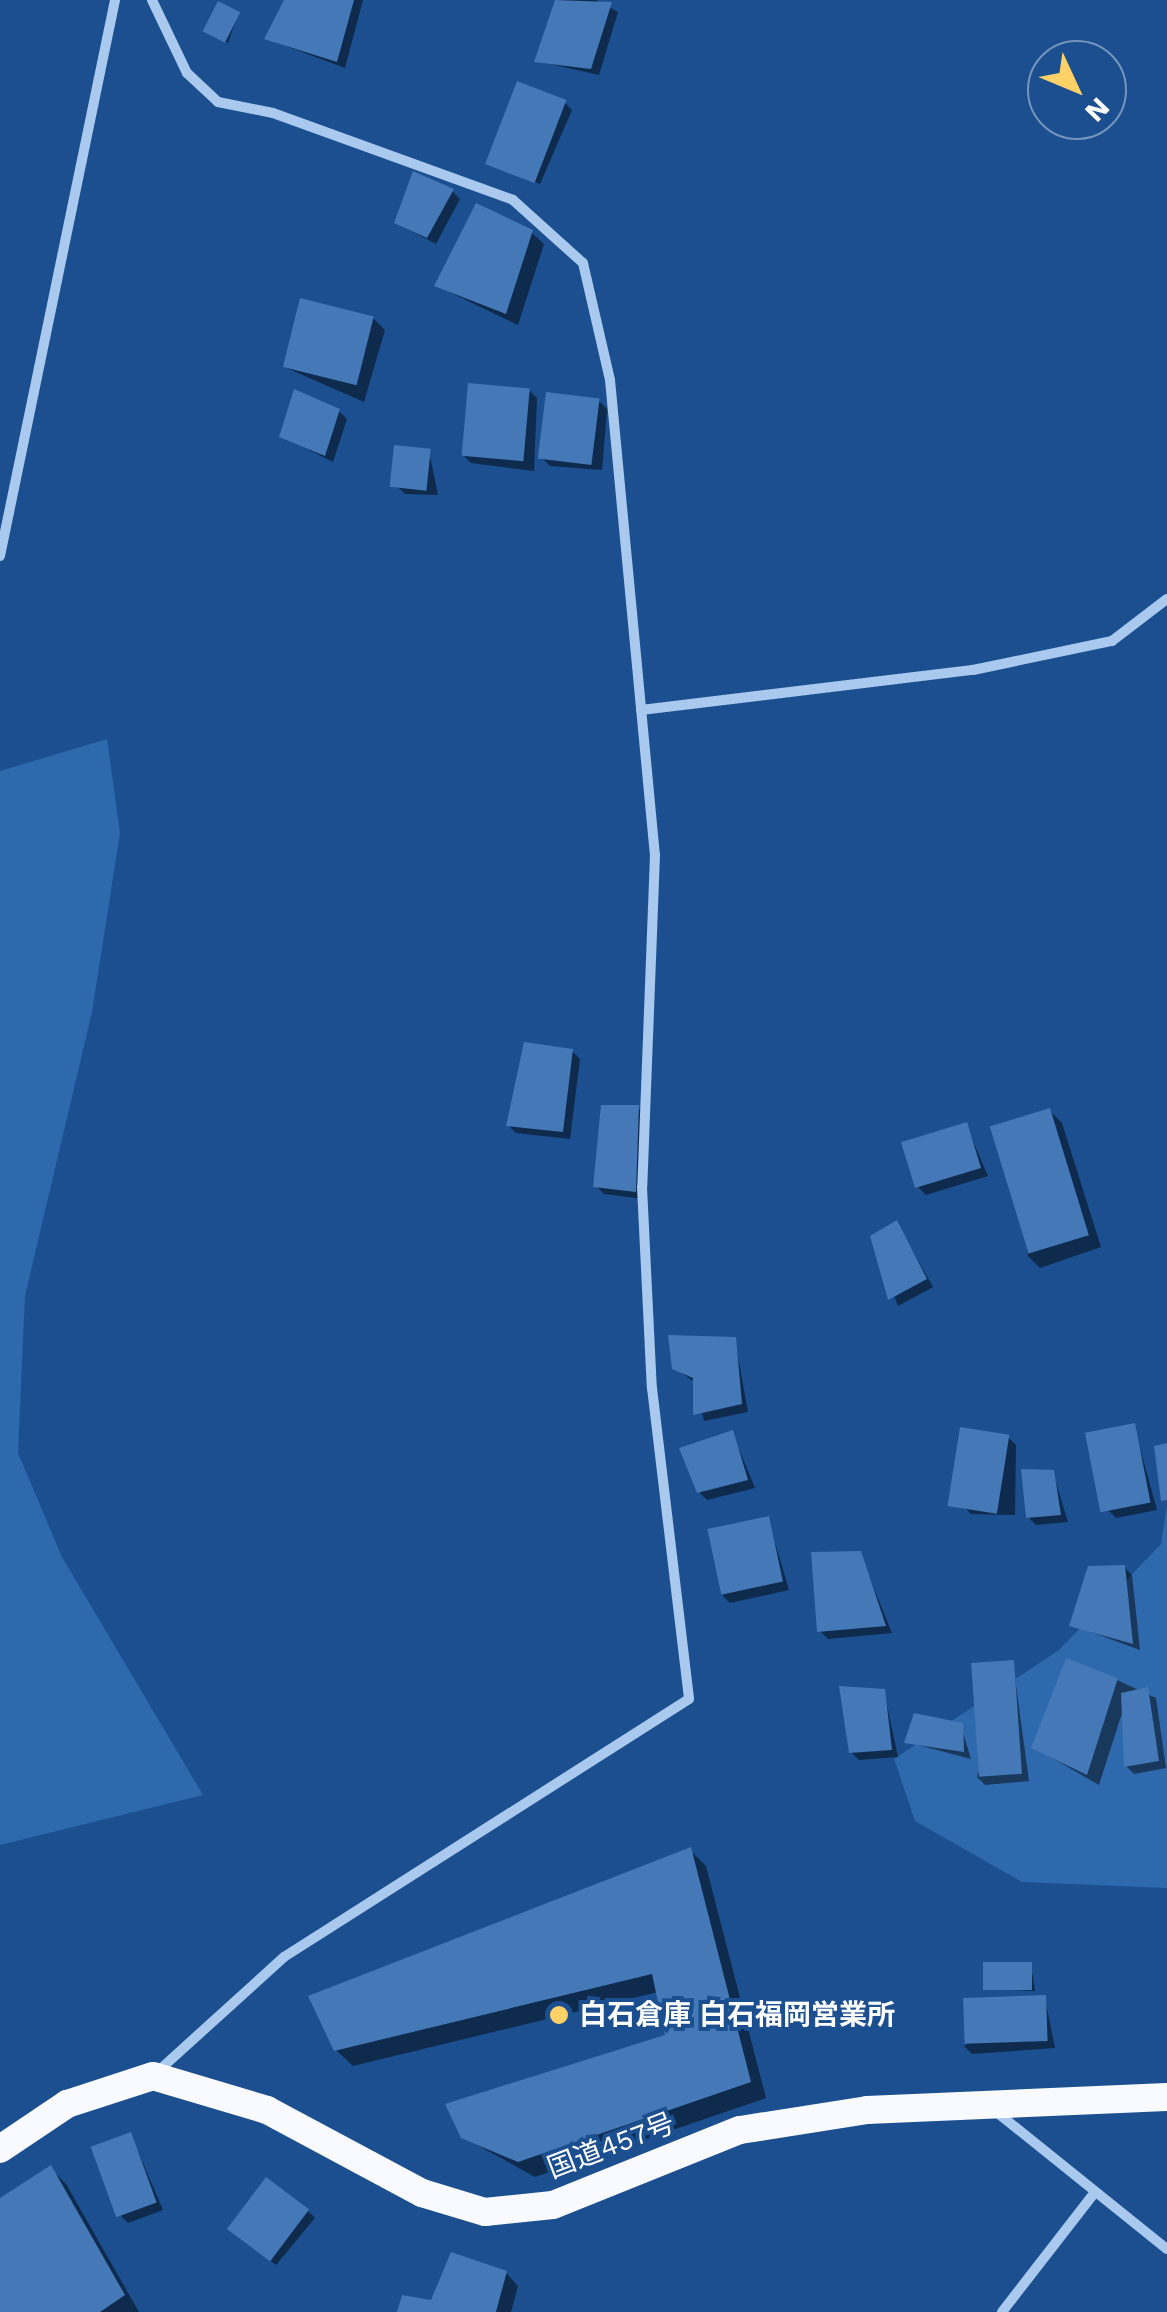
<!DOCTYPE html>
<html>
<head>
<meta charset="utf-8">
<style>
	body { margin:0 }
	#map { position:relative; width:1167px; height:2312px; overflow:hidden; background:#1b4f8f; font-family:"Work Sans","Noto Sans JP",sans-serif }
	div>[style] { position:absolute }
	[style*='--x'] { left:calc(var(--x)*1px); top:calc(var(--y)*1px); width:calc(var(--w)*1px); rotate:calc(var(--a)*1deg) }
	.green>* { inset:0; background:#2e69ad }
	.shadow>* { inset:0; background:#0007 }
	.building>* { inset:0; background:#4478b7; transform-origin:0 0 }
	.minor>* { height:10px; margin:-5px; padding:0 5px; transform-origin:5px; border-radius:5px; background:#a9c9ee }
	.trunk>* { height:28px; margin:-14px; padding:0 14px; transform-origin:14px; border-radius:14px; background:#f8faff }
	.dots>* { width:28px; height:28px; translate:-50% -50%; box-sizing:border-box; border:5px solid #1b4f8f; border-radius:50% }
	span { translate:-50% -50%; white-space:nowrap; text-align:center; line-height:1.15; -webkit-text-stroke:8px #1b4f8f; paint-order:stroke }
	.poi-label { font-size:28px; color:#fff; font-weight:700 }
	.left { translate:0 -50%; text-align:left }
	.street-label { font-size:28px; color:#fff }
	.north { position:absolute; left:1027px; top:40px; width:100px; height:100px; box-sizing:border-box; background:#1b4f8f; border:2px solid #7695bc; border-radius:50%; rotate:134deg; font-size:28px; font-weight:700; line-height:40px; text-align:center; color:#fff }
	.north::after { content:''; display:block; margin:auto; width:35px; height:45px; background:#ffd166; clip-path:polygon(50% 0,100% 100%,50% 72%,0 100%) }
</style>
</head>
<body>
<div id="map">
	<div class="green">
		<div style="clip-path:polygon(107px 739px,120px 833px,92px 1012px,25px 1296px,18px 1453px,62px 1557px,203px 1795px,0 1845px,0 771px)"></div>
		<div style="clip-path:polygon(1167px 1506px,1167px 1888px,1022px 1882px,915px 1821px,894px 1759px,1059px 1650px,1161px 1544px)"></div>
	</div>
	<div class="shadow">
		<div style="clip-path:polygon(287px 0,363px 0,345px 68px,267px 39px)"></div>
		<div style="clip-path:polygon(558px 0,596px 0,618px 12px,599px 75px,537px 61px)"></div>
		<div style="clip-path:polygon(238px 14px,228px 43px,209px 34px)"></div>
		<div style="clip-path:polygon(564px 102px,572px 110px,540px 184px,487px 163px)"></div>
		<div style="clip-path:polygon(452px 191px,460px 199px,436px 244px,396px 223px)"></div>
		<div style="clip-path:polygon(531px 232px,544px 244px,518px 325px,437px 286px)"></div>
		<div style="clip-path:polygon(373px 318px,385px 330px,364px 402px,282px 366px)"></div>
		<div style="clip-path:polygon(529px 390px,537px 398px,534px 471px,471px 463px,463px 455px)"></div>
		<div style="clip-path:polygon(599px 401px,607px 409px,602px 470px,550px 466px,542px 458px)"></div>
		<div style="clip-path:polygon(339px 411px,347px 419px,333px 462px,282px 436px)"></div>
		<div style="clip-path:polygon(429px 451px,438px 495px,405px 494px,397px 486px)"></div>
		<div style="clip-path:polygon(572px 1051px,580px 1059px,570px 1139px,516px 1133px,508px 1125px)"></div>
		<div style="clip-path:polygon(638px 1108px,646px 1116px,643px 1199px,604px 1194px,596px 1186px)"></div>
		<div style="clip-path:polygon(1049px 1110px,1062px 1123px,1101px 1247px,1040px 1268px,1028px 1256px)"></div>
		<div style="clip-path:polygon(966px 1125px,988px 1176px,926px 1195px,918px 1187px)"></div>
		<div style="clip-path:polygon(897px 1223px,933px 1287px,898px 1306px,872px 1237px)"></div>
		<div style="clip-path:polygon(735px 1340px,748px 1412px,704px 1421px,695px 1382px,674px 1368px)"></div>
		<div style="clip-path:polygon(1134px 1426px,1157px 1510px,1116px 1518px,1108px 1510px)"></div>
		<div style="clip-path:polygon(732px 1432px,755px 1488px,707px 1500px,699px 1492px)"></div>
		<div style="clip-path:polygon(1008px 1437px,1016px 1445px,1015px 1515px,971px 1514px,963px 1506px)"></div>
		<div style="clip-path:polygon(1053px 1473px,1068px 1522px,1036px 1525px,1028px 1517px)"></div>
		<div style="clip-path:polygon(768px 1519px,789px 1590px,730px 1603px,722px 1595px)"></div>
		<div style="clip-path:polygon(860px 1554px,892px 1633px,828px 1639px,820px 1631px)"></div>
		<div style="clip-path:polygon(1124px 1567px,1132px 1575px,1140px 1650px,1072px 1625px)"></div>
		<div style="clip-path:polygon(1013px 1663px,1029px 1781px,985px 1785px,977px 1777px)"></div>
		<div style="clip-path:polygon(1117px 1680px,1156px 1698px,1166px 1768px,1134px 1774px,1126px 1766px,1123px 1710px,1099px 1785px,1033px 1747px)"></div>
		<div style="clip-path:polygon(884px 1691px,898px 1757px,859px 1760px,851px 1752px)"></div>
		<div style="clip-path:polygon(961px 1726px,971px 1759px,907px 1742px)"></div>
		<div style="clip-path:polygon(690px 1850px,706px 1866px,766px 2098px,535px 2177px,463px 2137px,668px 2036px,658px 1992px,353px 2066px,336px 2050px)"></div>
		<div style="clip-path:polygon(1031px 1965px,1035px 1991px,990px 1989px)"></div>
		<div style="clip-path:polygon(1045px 1998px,1055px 2048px,972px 2054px,964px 2046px)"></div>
		<div style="clip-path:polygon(131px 2135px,163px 2210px,128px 2223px,120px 2215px)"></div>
		<div style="clip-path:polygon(50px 2168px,66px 2184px,139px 2312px,0 2312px,0 2201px)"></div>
		<div style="clip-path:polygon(307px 2210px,315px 2218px,276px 2265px,234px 2234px)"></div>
		<div style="clip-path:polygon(506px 2273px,518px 2286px,511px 2312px,399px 2312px)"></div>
	</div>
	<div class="building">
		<div style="clip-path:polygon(284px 0,354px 0,337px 62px,264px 39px)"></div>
		<div style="clip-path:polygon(555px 0,612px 2px,591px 69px,534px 62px)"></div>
		<div style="left:218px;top:1px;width:25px;height:34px;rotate:27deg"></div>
		<div style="left:517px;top:81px;width:53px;height:89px;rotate:21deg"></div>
		<div style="clip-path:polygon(413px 171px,454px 189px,427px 238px,394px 223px)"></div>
		<div style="clip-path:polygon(476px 203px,533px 230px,506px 314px,434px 286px)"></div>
		<div style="left:300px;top:298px;width:76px;height:71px;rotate:14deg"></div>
		<div style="left:468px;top:383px;width:62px;height:73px;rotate:5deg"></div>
		<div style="clip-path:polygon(294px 389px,340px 409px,325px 456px,279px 437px)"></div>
		<div style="left:546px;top:392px;width:54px;height:67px;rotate:7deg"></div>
		<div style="left:394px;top:445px;width:37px;height:42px;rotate:6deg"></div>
		<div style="clip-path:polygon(524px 1042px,573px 1049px,563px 1132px,506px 1126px)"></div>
		<div style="clip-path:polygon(601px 1105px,639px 1105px,636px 1192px,593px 1187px)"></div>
		<div style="left:1050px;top:1108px;width:133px;height:63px;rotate:73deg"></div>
		<div style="left:967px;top:1122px;width:48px;height:69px;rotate:73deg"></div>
		<div style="clip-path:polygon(897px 1220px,927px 1279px,888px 1300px,870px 1236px)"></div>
		<div style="clip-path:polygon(668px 1335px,736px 1337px,742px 1404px,693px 1415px,693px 1378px,672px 1369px)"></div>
		<div style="left:1135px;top:1423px;width:81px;height:51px;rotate:79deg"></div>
		<div style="left:960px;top:1427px;width:50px;height:80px;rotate:9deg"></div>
		<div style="clip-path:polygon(733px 1430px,748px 1480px,697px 1493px,679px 1448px)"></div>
		<div style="clip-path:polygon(1167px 1443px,1167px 1500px,1161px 1501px,1154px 1446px)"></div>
		<div style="clip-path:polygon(1021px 1469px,1054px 1470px,1061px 1515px,1026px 1518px)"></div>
		<div style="left:769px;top:1516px;width:67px;height:63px;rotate:78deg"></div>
		<div style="clip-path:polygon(861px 1551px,886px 1626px,817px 1632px,811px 1552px)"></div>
		<div style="clip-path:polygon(1125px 1565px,1133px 1644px,1069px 1626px,1088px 1566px)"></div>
		<div style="clip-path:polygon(1066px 1658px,1118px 1678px,1087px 1775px,1031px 1748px)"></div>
		<div style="left:1014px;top:1660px;width:114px;height:43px;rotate:86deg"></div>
		<div style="clip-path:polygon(839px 1686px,885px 1689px,892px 1750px,849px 1753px)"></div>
		<div style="clip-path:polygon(1148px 1687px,1159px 1761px,1124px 1767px,1121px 1693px)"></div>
		<div style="clip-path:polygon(914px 1713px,963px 1723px,964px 1752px,904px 1743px)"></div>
		<div style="clip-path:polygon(691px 1847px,751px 2082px,518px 2162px,461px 2138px,445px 2104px,665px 2035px,652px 1974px,334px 2051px,308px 1996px)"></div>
		<div style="left:983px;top:1962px;width:49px;height:28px"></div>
		<div style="left:1046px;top:1995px;width:46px;height:83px;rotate:88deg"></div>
		<div style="left:131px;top:2132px;width:75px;height:43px;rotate:70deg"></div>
		<div style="clip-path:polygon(51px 2165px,125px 2295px,100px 2312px,0 2312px,0 2198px)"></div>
		<div style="left:266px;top:2177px;width:54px;height:65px;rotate:37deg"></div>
		<div style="clip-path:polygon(451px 2252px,507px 2271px,496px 2312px,397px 2312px,402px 2295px,431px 2300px)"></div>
	</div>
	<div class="minor">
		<div style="--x:152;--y:0;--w:81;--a:64.4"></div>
		<div style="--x:187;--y:73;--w:42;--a:43.1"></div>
		<div style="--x:218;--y:102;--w:56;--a:11.3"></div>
		<div style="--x:273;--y:113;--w:255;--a:19.9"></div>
		<div style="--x:513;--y:200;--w:94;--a:42"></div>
		<div style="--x:583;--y:263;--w:120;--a:77"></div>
		<div style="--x:610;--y:380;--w:477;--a:84.6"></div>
		<div style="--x:655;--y:855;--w:332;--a:92.2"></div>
		<div style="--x:642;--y:1187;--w:201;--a:87.2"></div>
		<div style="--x:652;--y:1388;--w:313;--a:83.2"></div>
		<div style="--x:689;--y:1699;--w:480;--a:147.5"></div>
		<div style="--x:284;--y:1957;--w:171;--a:137.8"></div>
		<div style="--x:0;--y:556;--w:568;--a:-78.31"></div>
		<div style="--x:641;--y:710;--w:334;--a:-6.9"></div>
		<div style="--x:973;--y:670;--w:142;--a:-11.8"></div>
		<div style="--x:1112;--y:641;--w:69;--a:-37.4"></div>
		<div style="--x:994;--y:2110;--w:222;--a:38.8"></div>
		<div style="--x:1002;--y:2312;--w:152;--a:-52.2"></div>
	</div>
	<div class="trunk">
		<div style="--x:0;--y:2149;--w:81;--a:-33.9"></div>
		<div style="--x:67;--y:2104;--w:90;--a:-18"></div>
		<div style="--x:153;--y:2076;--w:119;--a:16.6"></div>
		<div style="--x:267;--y:2110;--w:176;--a:28.2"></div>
		<div style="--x:422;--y:2193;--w:66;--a:16.8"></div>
		<div style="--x:485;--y:2212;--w:68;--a:-5.9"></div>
		<div style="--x:553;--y:2205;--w:201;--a:-21.9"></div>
		<div style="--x:740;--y:2130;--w:129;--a:-8.9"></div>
		<div style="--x:867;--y:2110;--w:300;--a:-2.5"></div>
	</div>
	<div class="dots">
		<div style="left:559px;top:2015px;background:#ffd166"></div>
	</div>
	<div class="poi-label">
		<span class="left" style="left:579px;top:2015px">白石倉庫 白石福岡営業所</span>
	</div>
	<div class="street-label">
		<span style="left:611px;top:2146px;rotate:-21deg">国道457号</span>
	</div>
	<div class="north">N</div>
</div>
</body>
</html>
